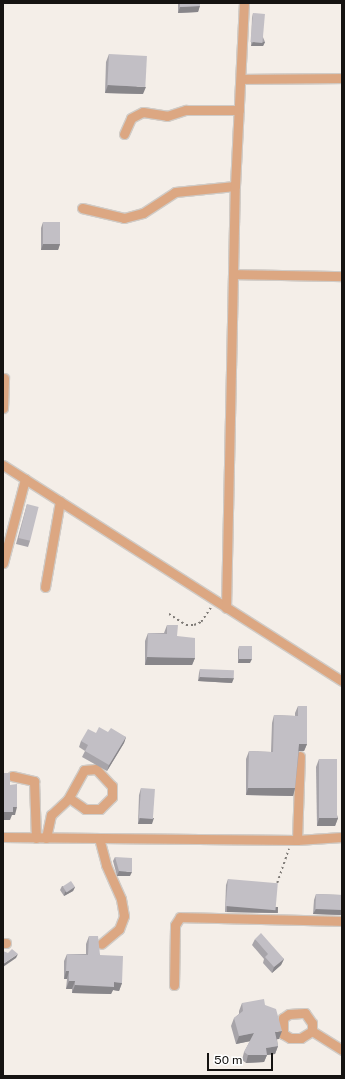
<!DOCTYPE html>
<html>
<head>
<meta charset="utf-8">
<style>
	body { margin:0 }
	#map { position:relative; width:345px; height:1079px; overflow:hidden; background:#f4eee8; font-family:"Public Sans",sans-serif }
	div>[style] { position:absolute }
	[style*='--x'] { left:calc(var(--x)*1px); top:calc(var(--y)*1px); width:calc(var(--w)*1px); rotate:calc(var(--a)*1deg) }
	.path>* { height:1.5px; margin-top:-0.75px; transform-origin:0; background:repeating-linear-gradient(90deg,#807c78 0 2px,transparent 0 5px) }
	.roads { filter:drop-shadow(1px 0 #d0cbc6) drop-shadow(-1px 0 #d0cbc6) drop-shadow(0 1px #d0cbc6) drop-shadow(0 -1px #d0cbc6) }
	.minor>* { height:9px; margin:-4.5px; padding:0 4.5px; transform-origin:4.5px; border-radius:4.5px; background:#dca782 }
	.wall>* { inset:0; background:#a7a4a9 }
	.shaded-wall>* { inset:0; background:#88868a; transform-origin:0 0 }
	.building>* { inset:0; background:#c2bfc5; transform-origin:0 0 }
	span { translate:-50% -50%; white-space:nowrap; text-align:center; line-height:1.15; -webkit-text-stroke:3.5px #fff; paint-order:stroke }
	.frame { position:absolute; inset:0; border:4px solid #151311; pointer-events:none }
	.scale { position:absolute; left:207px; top:1053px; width:66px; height:18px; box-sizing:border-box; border:2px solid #151311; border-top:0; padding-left:5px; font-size:12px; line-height:14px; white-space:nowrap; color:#151311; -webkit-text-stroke:3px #fff; paint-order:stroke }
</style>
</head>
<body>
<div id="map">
	<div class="path">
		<div style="--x:169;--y:614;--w:20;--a:33"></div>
		<div style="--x:186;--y:625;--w:8;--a:0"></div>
		<div style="--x:194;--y:625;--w:8;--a:-23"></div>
		<div style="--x:201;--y:622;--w:18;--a:-56"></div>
		<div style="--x:277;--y:883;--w:36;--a:-71"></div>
	</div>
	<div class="roads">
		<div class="minor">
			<div style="--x:241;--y:79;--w:101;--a:-0.6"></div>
			<div style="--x:124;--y:134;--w:17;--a:-66"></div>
			<div style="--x:131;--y:118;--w:13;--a:-27"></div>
			<div style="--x:143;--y:112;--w:24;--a:9"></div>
			<div style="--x:167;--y:116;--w:20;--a:-18"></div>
			<div style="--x:186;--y:110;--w:53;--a:0"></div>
			<div style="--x:82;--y:208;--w:43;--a:13.4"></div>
			<div style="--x:124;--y:218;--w:20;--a:-15"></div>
			<div style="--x:143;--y:213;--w:38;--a:-33"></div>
			<div style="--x:175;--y:192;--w:60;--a:-5.7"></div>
			<div style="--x:234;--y:274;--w:108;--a:1.1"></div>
			<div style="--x:3;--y:408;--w:30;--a:-88"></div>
			<div style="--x:3;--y:465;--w:402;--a:32.5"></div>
			<div style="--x:3;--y:563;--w:87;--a:-75.3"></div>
			<div style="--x:45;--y:587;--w:87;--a:-80.1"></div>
			<div style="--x:226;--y:608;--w:422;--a:-88.8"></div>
			<div style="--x:235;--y:186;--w:183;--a:-87.2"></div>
			<div style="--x:12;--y:776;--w:23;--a:13"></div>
			<div style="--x:34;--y:781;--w:57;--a:88"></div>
			<div style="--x:3;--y:837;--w:294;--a:0.6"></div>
			<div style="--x:297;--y:840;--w:45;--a:-3.8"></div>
			<div style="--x:46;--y:838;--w:24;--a:-78"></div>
			<div style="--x:51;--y:815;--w:23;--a:-43"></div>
			<div style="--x:68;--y:799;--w:33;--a:-61"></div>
			<div style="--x:84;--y:770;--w:12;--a:-5"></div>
			<div style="--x:96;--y:769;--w:23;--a:47"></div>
			<div style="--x:112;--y:786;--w:11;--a:90"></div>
			<div style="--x:112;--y:797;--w:17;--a:135"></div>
			<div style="--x:100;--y:809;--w:15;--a:180"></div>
			<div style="--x:85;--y:809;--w:19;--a:-145"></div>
			<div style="--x:99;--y:838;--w:28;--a:75"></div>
			<div style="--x:106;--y:865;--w:37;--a:66"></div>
			<div style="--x:121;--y:899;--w:17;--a:80"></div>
			<div style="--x:124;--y:916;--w:14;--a:111"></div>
			<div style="--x:119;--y:929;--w:23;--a:140"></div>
			<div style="--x:297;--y:840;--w:84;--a:-88"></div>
			<div style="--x:3;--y:943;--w:3;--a:0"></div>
			<div style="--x:174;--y:985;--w:60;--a:-89"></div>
			<div style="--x:175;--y:925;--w:9;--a:-58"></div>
			<div style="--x:180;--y:917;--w:162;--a:1.4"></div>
			<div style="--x:312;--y:1031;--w:13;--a:148"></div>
			<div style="--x:301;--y:1038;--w:11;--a:180"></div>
			<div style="--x:290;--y:1038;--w:8;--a:-150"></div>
			<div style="--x:283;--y:1034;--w:16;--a:-90"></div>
			<div style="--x:283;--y:1018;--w:7;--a:-34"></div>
			<div style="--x:289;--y:1014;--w:16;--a:-4"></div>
			<div style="--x:305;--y:1013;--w:12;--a:55"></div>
			<div style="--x:312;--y:1023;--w:8;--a:90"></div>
			<div style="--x:312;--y:1031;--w:36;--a:32"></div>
		</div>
	</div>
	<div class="wall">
		<div style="clip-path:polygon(178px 3px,200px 3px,198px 12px,178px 13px)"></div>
		<div style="clip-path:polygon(253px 13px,265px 42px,263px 46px,251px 46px,252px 18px)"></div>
		<div style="clip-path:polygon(109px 54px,143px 94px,105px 93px,106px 62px)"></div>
		<div style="clip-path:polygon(43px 222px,60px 244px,58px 250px,41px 250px,41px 228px)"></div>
		<div style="clip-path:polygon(27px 504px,30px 541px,28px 547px,16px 544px)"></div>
		<div style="clip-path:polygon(167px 625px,177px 636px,195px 658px,192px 665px,145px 665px,145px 641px,148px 633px,164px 633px)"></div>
		<div style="clip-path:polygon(239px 646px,250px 663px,238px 663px,238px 650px)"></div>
		<div style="clip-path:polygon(200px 669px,232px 683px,198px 681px,199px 673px)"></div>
		<div style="clip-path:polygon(298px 706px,307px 744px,304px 751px,299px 751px,295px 788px,293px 796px,246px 795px,246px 759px,249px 751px,271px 752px,272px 723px,274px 715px,295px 716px,295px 713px)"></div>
		<div style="clip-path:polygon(108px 732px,126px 737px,124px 743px,107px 771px,82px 757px,85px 751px,79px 747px,81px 741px,96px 733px)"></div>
		<div style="clip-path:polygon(319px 759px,338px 818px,335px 826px,317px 826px,316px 767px)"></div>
		<div style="clip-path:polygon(141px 788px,152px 824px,138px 824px,139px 795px)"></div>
		<div style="clip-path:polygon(115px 857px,130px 876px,117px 876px,113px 861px)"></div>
		<div style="clip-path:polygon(228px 879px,276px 913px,225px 912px,226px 885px)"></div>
		<div style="clip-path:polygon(62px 886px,75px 887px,73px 891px,64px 896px,60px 890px)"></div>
		<div style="clip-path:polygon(316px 894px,342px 895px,342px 915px,313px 914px,314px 900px)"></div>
		<div style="clip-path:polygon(89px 936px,100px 955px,122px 983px,119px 991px,113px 990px,111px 994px,72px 993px,72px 989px,66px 989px,67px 979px,64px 979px,64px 961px,67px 954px,86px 954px,86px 944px)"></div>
		<div style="clip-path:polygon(255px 939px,284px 959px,281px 965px,272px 973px,263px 963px,264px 959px,252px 945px)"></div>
		<div style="clip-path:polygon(242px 1003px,265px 1005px,279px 1039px,277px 1039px,278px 1046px,275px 1054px,267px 1055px,264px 1062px,246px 1063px,242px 1060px,244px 1052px,250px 1041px,236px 1044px,231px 1026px,234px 1018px,239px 1014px,239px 1011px)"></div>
	</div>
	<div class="shaded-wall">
		<div style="clip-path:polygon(200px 6px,198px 12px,178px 13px,180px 7px)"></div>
		<div style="clip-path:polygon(253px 42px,265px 42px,263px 46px,251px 46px)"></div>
		<div style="clip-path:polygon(108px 85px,146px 87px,143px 94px,105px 93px)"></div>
		<div style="clip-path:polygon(43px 244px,60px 244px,58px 250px,41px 250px)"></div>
		<div style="clip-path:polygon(147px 657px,195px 658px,192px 665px,145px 665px)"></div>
		<div style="clip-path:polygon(239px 659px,252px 659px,250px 663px,238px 663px)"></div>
		<div style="clip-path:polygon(200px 677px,234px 678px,232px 683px,198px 681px)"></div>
		<div style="clip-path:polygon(126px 737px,124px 743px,107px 771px,109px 765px)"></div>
		<div style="clip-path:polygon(299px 744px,307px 744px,304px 751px,297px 751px)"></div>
		<div style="clip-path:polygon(248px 788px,295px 788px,293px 796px,246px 795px)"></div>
		<div style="clip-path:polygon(13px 807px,17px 807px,15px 815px,12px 815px,10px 820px,3px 820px,3px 812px)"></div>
		<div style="clip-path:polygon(140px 818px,154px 818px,152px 824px,138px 824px)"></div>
		<div style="clip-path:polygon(319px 818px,338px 818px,335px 826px,317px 826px)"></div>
		<div style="clip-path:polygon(119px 871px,132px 872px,130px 876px,117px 876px)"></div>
		<div style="clip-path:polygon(75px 887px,73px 891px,64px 896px,65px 892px)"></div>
		<div style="left:227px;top:906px;width:51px;height:6px;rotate:1deg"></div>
		<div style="clip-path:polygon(316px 909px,342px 909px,342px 915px,313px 914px)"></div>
		<div style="clip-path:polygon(18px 954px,16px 958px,3px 967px,3px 964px)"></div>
		<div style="clip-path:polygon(284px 959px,281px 965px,272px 973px,274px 967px)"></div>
		<div style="clip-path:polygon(66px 971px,69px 971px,67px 979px,64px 979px)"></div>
		<div style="clip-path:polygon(69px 981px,75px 981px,72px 989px,66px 989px)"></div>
		<div style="clip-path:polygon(114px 982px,122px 983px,119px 991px,113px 990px,111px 994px,72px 993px,75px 985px)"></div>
		<div style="clip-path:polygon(282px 1031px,279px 1039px,272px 1040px,275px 1032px)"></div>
		<div style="clip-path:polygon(254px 1033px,251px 1041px,236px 1044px,239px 1036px)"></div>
		<div style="clip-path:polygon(278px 1046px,275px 1054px,267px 1055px,264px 1062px,246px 1063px,248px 1055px,266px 1048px)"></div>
	</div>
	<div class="building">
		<div style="clip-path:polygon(180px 3px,200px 3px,200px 6px,180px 7px)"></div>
		<div style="left:253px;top:13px;width:12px;height:29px;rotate:5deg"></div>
		<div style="left:109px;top:54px;width:38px;height:31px;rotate:3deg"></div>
		<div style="left:43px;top:222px;width:17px;height:22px"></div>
		<div style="left:27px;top:504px;width:12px;height:35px;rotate:14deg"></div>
		<div style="clip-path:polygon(167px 625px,178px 625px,177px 636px,195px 638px,195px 658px,147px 657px,148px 633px,167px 634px)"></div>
		<div style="left:239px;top:646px;width:13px;height:13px"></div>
		<div style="left:200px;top:669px;width:34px;height:8px;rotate:2deg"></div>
		<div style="clip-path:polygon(298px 706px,307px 706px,307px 744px,299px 744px,295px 788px,248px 788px,249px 751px,273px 752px,274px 715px,298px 716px)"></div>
		<div style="clip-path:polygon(99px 727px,108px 732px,111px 728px,126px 737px,109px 765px,85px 751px,88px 745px,81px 741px,88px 729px,96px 733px)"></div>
		<div style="left:319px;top:759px;width:18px;height:59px"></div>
		<div style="clip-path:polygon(3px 773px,10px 773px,10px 785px,17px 784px,17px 807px,13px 807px,13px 812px,3px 812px)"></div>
		<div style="left:141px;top:788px;width:14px;height:30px;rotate:4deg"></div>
		<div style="clip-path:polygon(115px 857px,132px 858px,132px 872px,119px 871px)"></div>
		<div style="left:228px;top:879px;width:50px;height:27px;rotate:5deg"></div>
		<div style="left:71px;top:881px;width:7px;height:10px;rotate:56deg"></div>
		<div style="left:316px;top:894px;width:26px;height:15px;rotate:2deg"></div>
		<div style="clip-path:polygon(261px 933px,284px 959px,274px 967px,265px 957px,268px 954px,255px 939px)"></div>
		<div style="clip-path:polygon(89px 936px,98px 936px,100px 955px,123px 956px,122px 983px,114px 982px,114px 987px,75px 985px,75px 981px,69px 981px,69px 971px,66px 971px,67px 954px,88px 955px)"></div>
		<div style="clip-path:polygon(12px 949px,18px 954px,3px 964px,3px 951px,8px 953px)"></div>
		<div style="clip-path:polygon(264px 999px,265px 1005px,276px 1009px,282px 1031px,275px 1032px,278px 1046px,266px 1048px,267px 1055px,248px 1055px,244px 1052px,254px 1033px,239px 1036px,234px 1018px,243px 1011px,242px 1003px)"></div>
	</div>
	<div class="frame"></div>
	<div class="scale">50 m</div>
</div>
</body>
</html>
